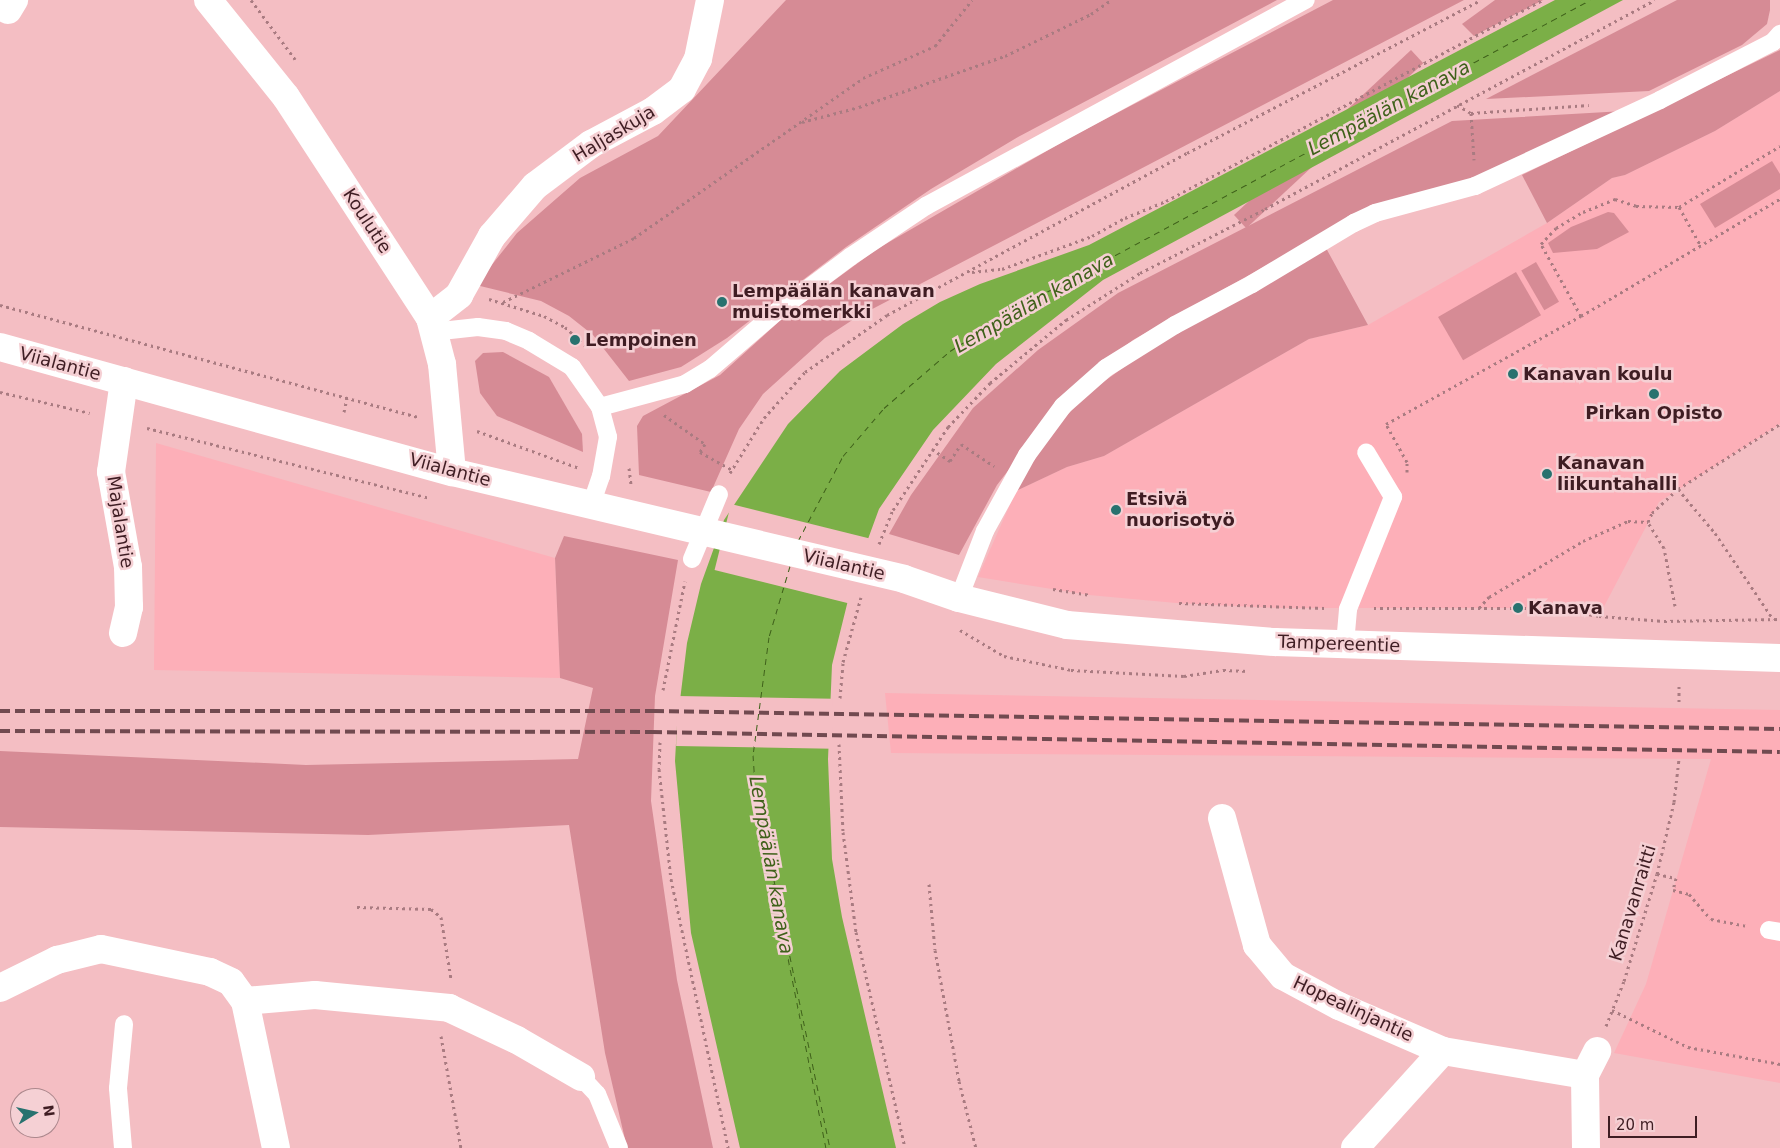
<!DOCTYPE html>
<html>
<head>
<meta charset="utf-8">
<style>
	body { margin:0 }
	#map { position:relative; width:1780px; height:1148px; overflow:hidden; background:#f4bec3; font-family:"DejaVu Sans",sans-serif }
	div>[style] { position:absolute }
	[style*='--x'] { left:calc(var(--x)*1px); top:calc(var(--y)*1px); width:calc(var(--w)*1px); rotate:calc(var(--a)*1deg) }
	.built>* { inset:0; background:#fdafb8 }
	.green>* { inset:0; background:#d68b95; transform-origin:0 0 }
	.water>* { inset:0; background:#7baf47 }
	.pier>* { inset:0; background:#f4bec3; transform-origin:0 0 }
	.ferry>* { height:1px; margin-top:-0.5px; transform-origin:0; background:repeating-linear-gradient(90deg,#3f611a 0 6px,transparent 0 11px) }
	.path>* { height:3px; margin-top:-1.5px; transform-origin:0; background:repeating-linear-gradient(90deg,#a97b81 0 2.5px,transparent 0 6.5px) }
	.service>* { height:18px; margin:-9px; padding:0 9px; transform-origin:9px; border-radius:9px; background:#fff }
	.minor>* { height:28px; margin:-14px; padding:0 14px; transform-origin:14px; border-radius:14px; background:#fff }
	.secondary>* { height:28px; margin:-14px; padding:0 14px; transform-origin:14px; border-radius:14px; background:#fff }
	.rail>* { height:4px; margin-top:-2px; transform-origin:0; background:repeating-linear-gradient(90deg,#714a50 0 10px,transparent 0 15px) }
	.dots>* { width:14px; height:14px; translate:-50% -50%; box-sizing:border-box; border:2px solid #f5d0d4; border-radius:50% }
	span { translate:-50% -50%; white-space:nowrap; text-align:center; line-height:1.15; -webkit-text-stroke:5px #f5d0d4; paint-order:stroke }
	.street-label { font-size:18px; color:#3f1d23 }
	.poi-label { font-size:18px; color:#3f1d23; font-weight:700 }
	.left { translate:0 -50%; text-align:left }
	.water-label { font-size:19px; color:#3f611a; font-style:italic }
	.north { position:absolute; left:10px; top:1088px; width:50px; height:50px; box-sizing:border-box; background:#f5d0d4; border:1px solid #ac888d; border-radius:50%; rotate:81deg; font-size:14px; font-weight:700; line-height:20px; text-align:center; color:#3f1d23 }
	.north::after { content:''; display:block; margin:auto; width:18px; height:22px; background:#28726f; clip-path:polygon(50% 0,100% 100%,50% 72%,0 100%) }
	.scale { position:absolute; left:1608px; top:1116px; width:89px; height:22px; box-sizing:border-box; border:2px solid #3f1d23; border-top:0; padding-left:6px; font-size:15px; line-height:18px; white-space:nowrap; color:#3f1d23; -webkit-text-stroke:4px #f5d0d4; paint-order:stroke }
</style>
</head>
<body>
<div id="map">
	<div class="built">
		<div style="clip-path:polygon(1780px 91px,1780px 424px,1659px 502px,1599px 616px,1551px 608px,1278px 608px,1176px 603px,1089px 595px,978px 577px,1016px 491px,1067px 467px,1104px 456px,1309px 339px,1368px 325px,1547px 223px,1612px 178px,1625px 175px,1715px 131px)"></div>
		<div style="clip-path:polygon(156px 443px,555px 558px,560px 678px,154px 670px)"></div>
		<div style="clip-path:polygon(885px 693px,1780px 710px,1780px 1083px,1614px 1053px,1646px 984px,1711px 759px,891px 753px)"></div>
	</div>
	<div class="green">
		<div style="clip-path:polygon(786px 0,1277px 0,1018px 137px,931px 189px,846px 247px,727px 338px,681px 367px,629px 381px,593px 335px,569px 316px,541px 301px,476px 285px,517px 233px,580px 178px,658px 136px)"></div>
		<div style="clip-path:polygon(1333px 0,1464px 0,857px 317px,825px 338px,763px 394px,739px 429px,711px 492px,639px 475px,637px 426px,643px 416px,720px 375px,783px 318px,877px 249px,1071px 137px)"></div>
		<div style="clip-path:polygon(1495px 0,1543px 0,1474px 36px,1462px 24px)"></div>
		<div style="clip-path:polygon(1677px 0,1770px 0,1770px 10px,1767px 24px,1742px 45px,1649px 91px,1486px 99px)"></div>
		<div style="left:1411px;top:50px;width:18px;height:242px;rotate:47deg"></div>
		<div style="clip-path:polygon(1780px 50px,1780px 91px,1715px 131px,1625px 175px,1612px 178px,1547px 223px,1522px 175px)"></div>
		<div style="clip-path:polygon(1624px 111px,1472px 182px,1319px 236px,1133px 340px,1072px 388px,997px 485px,959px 555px,889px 534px,911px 495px,973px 408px,1038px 350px,1118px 293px,1452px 121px)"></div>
		<div style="clip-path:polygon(1772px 161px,1780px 174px,1780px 189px,1715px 228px,1700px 204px)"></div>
		<div style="clip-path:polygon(1608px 212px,1614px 213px,1629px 232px,1597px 249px,1553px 253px,1548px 243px,1571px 227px)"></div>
		<div style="clip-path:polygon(1326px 248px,1368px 325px,1309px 339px,1104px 456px,1067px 467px,1016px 491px,1046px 439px,1084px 396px,1149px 349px)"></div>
		<div style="left:1536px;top:262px;width:46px;height:17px;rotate:60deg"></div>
		<div style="left:1516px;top:272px;width:50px;height:90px;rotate:60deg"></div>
		<div style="clip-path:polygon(503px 352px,549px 377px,582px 434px,583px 452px,497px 416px,480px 393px,475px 361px,483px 353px)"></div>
		<div style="clip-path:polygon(564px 536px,678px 560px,655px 696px,651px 801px,677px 980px,713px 1148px,627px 1148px,605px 1053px,569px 825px,368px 835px,0 827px,0 751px,306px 765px,578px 759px,593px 688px,560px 678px,555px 558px)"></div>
	</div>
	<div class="water">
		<div style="clip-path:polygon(1555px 0,1623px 0,1103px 280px,996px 364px,933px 430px,879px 509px,853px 580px,832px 665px,828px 759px,832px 859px,842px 917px,896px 1148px,740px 1148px,691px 933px,675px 761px,677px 725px,687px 643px,701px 584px,724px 520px,788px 424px,840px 371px,903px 324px,940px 302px,980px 284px,1089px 245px)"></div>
	</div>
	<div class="pier">
		<div style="left:731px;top:504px;width:144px;height:68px;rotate:14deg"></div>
		<div style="left:677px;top:696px;width:156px;height:50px;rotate:1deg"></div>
	</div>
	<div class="ferry">
		<div style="--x:798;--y:541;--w:96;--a:-62.1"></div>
		<div style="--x:843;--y:456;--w:63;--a:-49.5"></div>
		<div style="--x:884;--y:408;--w:87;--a:-40.8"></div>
		<div style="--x:950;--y:351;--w:92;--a:-32.1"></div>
		<div style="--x:1028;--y:302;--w:638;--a:-28.25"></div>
		<div style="--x:790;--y:566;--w:74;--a:106.5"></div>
		<div style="--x:769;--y:637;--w:119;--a:97.7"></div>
		<div style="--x:753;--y:755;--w:39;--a:86"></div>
		<div style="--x:756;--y:794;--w:362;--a:78.2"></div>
		<div style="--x:758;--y:808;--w:347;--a:78.7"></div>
	</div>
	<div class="path">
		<div style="--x:251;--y:0;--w:74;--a:53.3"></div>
		<div style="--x:1457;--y:105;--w:16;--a:30"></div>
		<div style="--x:1471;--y:113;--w:118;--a:-3.9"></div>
		<div style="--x:1471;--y:113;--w:47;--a:86.3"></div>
		<div style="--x:802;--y:122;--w:59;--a:-14.7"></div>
		<div style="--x:859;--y:107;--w:155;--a:-19.3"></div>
		<div style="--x:1005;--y:56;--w:96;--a:-26"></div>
		<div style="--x:1091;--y:14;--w:24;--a:-35"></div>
		<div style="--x:1679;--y:207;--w:45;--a:60.6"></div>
		<div style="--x:972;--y:272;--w:30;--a:-6"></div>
		<div style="--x:1002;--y:269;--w:96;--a:-20.1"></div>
		<div style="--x:1092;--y:236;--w:38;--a:-29"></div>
		<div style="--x:1125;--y:218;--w:44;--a:-22.5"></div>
		<div style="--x:1166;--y:201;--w:426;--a:-28.1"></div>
		<div style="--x:489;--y:299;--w:58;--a:17.2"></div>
		<div style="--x:544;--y:316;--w:24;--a:28"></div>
		<div style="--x:565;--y:327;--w:27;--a:42"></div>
		<div style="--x:503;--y:302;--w:146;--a:-26"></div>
		<div style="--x:634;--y:238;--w:279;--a:-34.9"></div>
		<div style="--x:863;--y:78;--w:79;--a:-24"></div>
		<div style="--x:935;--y:46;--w:59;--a:-51.2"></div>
		<div style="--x:0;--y:305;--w:432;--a:15"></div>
		<div style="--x:1581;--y:316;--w:231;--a:-30.5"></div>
		<div style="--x:0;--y:392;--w:92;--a:13.1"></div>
		<div style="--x:344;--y:412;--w:14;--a:-78"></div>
		<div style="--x:664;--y:415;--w:50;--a:35.3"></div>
		<div style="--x:705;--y:444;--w:9;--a:122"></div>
		<div style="--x:700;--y:452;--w:37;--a:29"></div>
		<div style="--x:147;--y:428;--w:291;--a:13.9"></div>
		<div style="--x:477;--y:431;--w:109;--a:19.9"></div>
		<div style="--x:932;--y:449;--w:22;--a:34"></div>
		<div style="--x:950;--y:461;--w:20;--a:-57"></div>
		<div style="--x:961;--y:444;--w:40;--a:34"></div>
		<div style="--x:629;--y:468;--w:16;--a:83"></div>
		<div style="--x:1407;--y:472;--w:10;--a:-90"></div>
		<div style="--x:1407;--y:462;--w:43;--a:-118.9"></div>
		<div style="--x:1386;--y:424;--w:223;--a:-29"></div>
		<div style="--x:1581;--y:316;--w:82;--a:-119.1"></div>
		<div style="--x:1541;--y:244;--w:22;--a:-47"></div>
		<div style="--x:1556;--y:228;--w:31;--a:-31"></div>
		<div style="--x:1583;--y:212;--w:35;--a:-22"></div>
		<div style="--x:1615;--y:199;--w:22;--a:18"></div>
		<div style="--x:1636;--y:206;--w:43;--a:1.3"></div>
		<div style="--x:1679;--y:207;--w:118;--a:-31.1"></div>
		<div style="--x:730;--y:473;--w:65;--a:-58.3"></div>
		<div style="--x:764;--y:418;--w:62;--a:-48.3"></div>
		<div style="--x:805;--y:372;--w:100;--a:-34.8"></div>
		<div style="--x:887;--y:315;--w:341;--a:-28.4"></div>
		<div style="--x:1187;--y:153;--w:331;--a:-27.5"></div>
		<div style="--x:1678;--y:489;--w:57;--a:49.9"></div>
		<div style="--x:1715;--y:533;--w:104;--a:56"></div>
		<div style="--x:879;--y:544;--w:37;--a:-68"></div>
		<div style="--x:893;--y:510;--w:100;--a:-56.5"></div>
		<div style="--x:948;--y:427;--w:61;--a:-46.3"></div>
		<div style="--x:990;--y:383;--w:99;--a:-39.7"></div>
		<div style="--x:1066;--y:320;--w:88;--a:-32.4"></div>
		<div style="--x:1140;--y:273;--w:140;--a:-27.1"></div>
		<div style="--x:1265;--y:209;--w:442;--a:-28.2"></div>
		<div style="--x:1053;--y:589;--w:38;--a:9"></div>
		<div style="--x:1179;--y:603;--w:146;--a:2"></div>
		<div style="--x:1675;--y:606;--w:59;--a:-100.7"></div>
		<div style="--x:1664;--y:548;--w:31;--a:-122"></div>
		<div style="--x:1648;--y:522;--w:10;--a:-66"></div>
		<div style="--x:1652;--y:513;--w:35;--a:-43"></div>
		<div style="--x:1678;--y:489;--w:121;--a:-32.5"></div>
		<div style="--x:1374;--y:608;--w:177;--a:0"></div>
		<div style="--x:1551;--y:608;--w:49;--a:9.5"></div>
		<div style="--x:1599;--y:616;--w:65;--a:4.4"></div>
		<div style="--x:1664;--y:621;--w:116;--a:-1"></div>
		<div style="--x:1479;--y:608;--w:15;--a:-48"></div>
		<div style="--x:1489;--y:597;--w:109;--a:-30.8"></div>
		<div style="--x:1583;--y:541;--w:49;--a:-24"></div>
		<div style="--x:1628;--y:521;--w:20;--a:3"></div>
		<div style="--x:960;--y:630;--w:51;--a:30.6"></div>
		<div style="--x:1004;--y:656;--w:68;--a:11.8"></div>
		<div style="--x:1071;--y:670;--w:113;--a:3"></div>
		<div style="--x:1184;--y:676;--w:39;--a:-9"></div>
		<div style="--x:1223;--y:670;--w:26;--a:2"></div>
		<div style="--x:1679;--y:686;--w:19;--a:90"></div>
		<div style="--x:663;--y:690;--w:111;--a:-78.6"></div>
		<div style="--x:840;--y:698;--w:36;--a:-85"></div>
		<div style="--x:843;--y:662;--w:67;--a:-74.5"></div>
		<div style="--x:660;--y:742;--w:27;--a:92"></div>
		<div style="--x:659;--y:769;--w:111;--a:83.8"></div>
		<div style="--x:671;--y:879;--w:275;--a:78"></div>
		<div style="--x:839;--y:744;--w:88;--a:87.4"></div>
		<div style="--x:843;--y:832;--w:101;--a:82.6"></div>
		<div style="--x:856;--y:932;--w:221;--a:77.2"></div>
		<div style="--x:1657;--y:874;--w:19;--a:12"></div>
		<div style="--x:1676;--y:878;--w:12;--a:104"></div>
		<div style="--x:1673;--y:890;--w:16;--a:14"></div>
		<div style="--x:1689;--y:894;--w:33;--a:49"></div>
		<div style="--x:1711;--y:919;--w:36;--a:11"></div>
		<div style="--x:929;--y:884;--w:66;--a:84.8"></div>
		<div style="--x:935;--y:950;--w:133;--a:79.6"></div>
		<div style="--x:959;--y:1081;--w:69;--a:75.8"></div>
		<div style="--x:357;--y:907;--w:74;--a:1.5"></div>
		<div style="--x:431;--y:909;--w:13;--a:39"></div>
		<div style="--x:441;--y:917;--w:63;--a:80.8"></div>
		<div style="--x:1612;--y:1010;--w:85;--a:26"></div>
		<div style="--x:1688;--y:1047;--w:94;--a:10.5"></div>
		<div style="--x:1606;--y:1026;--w:48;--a:-68.2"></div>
		<div style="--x:1624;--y:981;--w:112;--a:-72.9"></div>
		<div style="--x:1657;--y:874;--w:74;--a:-76.7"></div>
		<div style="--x:1674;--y:802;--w:43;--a:-83.4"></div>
		<div style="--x:441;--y:1036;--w:114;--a:79.9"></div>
	</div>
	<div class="service">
		<div style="--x:432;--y:332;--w:46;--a:-6.2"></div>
		<div style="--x:478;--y:327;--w:28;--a:8"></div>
		<div style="--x:506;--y:331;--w:25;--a:23"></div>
		<div style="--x:529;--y:341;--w:50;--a:31.2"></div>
		<div style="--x:572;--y:367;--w:49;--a:55"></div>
		<div style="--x:600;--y:407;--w:31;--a:75"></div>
		<div style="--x:608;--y:437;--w:40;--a:100"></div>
		<div style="--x:601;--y:476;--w:31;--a:109"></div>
		<div style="--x:600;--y:407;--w:88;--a:-15.1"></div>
		<div style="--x:685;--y:384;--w:29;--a:-31"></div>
		<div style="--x:710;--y:369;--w:86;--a:-40.7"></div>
		<div style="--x:775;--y:313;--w:94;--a:-36.7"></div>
		<div style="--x:850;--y:257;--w:92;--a:-33.9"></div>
		<div style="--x:926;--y:206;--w:432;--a:-28.5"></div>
		<div style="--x:692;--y:559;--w:70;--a:-67.4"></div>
		<div style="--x:959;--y:598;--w:72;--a:-68.8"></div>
		<div style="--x:985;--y:531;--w:87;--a:-61.1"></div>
		<div style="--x:1027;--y:455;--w:61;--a:-53.7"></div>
		<div style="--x:1063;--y:406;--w:57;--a:-41.5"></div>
		<div style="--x:1106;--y:368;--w:81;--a:-31.9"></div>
		<div style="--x:1175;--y:325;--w:87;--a:-28"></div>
		<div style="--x:1252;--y:284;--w:119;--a:-30.9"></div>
		<div style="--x:1354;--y:223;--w:23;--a:-25"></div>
		<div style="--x:1375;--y:213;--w:104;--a:-15.1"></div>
		<div style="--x:1475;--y:186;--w:204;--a:-24.9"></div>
		<div style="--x:1660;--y:100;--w:127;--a:-27.2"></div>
		<div style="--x:1773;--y:42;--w:11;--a:-49"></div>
		<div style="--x:1345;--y:644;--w:35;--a:-85"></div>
		<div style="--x:1348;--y:609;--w:121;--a:-68.1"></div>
		<div style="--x:1393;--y:497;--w:52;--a:-121"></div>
		<div style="--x:1769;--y:930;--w:11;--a:10"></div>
		<div style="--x:581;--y:1077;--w:23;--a:47"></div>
		<div style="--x:597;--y:1094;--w:58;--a:67.8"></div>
		<div style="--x:123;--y:1148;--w:60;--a:-94.8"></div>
		<div style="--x:118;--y:1088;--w:64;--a:-84.6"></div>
	</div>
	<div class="minor">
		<div style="--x:208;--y:0;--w:124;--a:51.2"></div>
		<div style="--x:286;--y:97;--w:264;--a:56.9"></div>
		<div style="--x:430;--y:318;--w:48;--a:75.4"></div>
		<div style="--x:442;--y:364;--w:108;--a:84.7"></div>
		<div style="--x:8;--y:10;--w:12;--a:-59"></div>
		<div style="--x:430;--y:318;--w:37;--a:-38"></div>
		<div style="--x:459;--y:295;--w:68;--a:-60.8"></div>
		<div style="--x:492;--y:236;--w:66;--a:-49.3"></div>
		<div style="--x:535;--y:186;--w:70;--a:-36.9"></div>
		<div style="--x:591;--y:144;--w:70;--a:-28"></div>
		<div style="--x:653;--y:111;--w:36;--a:-37"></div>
		<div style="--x:682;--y:89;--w:34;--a:-62"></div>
		<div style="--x:698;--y:59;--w:60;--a:-78.5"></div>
		<div style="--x:123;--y:633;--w:27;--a:-77"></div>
		<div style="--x:129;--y:607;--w:40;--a:-91.4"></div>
		<div style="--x:128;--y:567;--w:97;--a:-100.1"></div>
		<div style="--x:111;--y:472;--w:92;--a:-81.9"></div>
		<div style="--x:1222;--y:818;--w:132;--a:74.6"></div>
		<div style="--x:1257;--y:945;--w:40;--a:50"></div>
		<div style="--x:1283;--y:976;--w:64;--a:28.2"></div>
		<div style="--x:1339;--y:1006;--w:113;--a:23.4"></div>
		<div style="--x:0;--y:988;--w:64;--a:-26.2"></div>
		<div style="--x:57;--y:960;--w:45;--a:-14"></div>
		<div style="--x:101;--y:949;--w:111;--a:11.9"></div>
		<div style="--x:210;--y:972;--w:23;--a:25"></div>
		<div style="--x:231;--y:982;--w:24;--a:54"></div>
		<div style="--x:245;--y:1001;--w:150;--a:78.1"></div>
		<div style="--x:245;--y:1001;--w:70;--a:-4.9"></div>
		<div style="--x:315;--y:995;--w:135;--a:5.5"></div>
		<div style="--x:449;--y:1008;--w:75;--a:25.2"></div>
		<div style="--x:517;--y:1040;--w:74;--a:30"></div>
		<div style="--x:1355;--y:1148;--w:131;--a:-47.8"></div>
		<div style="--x:1443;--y:1051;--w:144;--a:9.6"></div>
		<div style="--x:1586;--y:1148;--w:73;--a:-90.8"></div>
		<div style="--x:1585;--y:1075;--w:27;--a:-63"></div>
	</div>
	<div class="secondary">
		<div style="--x:0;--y:347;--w:469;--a:15.5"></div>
		<div style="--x:452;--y:472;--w:464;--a:13.3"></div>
		<div style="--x:904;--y:579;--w:58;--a:19.1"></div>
		<div style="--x:959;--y:598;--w:111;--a:14"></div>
		<div style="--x:1067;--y:625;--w:209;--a:4.7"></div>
		<div style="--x:1275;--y:642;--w:505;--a:1.81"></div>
	</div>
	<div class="rail">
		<div style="--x:0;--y:711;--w:654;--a:0"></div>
		<div style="--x:654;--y:711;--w:1126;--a:0.92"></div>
		<div style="--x:0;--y:731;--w:652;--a:0.09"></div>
		<div style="--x:652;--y:732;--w:1128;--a:1.02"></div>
	</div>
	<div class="dots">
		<div style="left:722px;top:302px;background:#28726f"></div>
		<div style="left:575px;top:340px;background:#28726f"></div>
		<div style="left:1513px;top:374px;background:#28726f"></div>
		<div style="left:1654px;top:394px;background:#28726f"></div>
		<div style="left:1547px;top:474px;background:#28726f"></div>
		<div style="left:1116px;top:510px;background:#28726f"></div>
		<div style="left:1518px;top:608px;background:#28726f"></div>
	</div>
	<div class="street-label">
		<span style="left:614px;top:134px;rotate:-31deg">Haljaskuja</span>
		<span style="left:367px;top:221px;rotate:57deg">Koulutie</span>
		<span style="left:60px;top:364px;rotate:15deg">Viialantie</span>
		<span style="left:450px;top:470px;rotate:15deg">Viialantie</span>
		<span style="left:120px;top:522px;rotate:81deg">Majalantie</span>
		<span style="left:844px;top:565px;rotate:13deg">Viialantie</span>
		<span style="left:1339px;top:644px;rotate:2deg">Tampereentie</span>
		<span style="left:1633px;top:903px;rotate:-73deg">Kanavanraitti</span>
		<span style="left:1353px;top:1009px;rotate:25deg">Hopealinjantie</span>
	</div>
	<div class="poi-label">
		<span class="left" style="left:732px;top:302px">Lempäälän kanavan<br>muistomerkki</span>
		<span class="left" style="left:585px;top:340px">Lempoinen</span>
		<span class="left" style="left:1523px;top:374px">Kanavan koulu</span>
		<span style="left:1654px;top:413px">Pirkan Opisto</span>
		<span class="left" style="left:1557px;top:474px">Kanavan<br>liikuntahalli</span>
		<span class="left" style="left:1126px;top:510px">Etsivä<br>nuorisotyö</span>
		<span class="left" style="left:1528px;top:608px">Kanava</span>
	</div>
	<div class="water-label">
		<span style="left:1389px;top:108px;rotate:-28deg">Lempäälän kanava</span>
		<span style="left:1034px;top:303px;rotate:-30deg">Lempäälän kanava</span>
		<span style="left:771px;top:865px;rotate:80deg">Lempäälän kanava</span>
	</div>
	<div class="north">N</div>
	<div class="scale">20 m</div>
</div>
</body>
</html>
